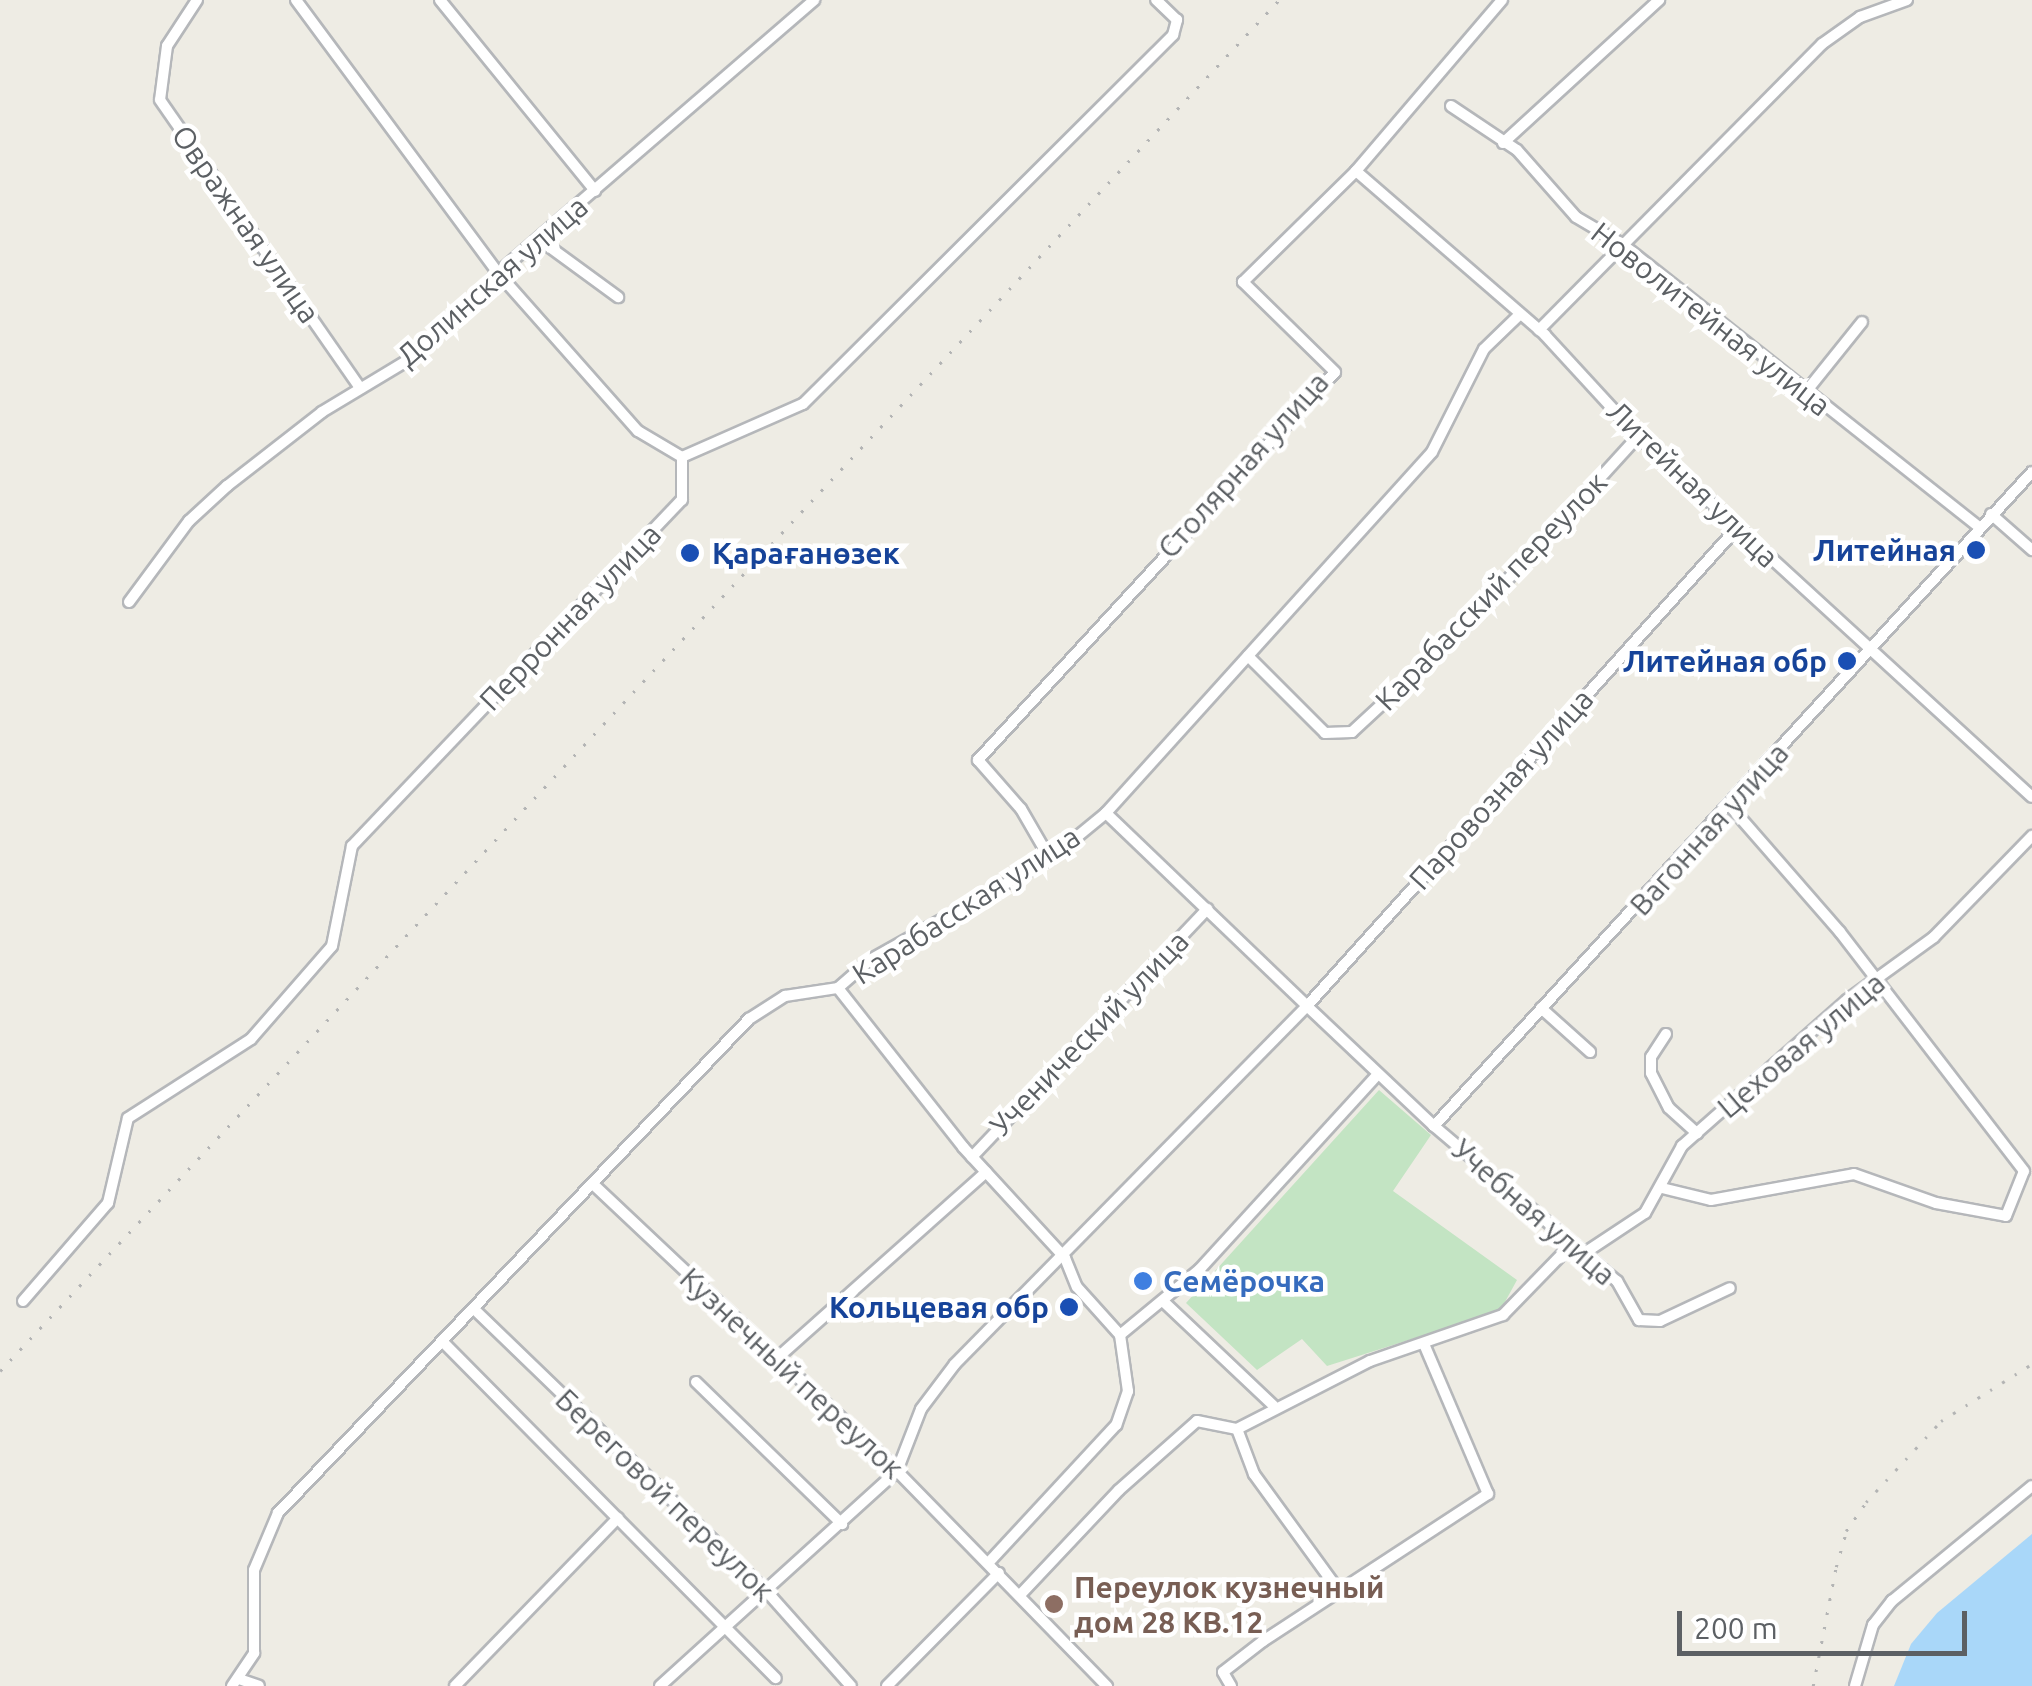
<!DOCTYPE html>
<html>
<head>
<meta charset="utf-8">
<style>
	body { margin:0 }
	#map { position:relative; width:2032px; height:1686px; overflow:hidden; background:#eeece4; font-family:Ubuntu,sans-serif }
	div>[style] { position:absolute }
	[style*='--x'] { left:calc(var(--x)*1px); top:calc(var(--y)*1px); width:calc(var(--w)*1px); rotate:calc(var(--a)*1deg) }
	.green>* { inset:0; background:#c3e4c3 }
	.water>* { inset:0; background:#a9d7f9 }
	.roads { filter:drop-shadow(2px 0 #b5b7ba) drop-shadow(-2px 0 #b5b7ba) drop-shadow(0 2px #b5b7ba) drop-shadow(0 -2px #b5b7ba) }
	.minor>* { height:10px; margin:-5px; padding:0 5px; transform-origin:5px; border-radius:5px; background:#fff }
	.rail>* { height:2.5px; margin-top:-1.25px; transform-origin:0; background:repeating-linear-gradient(90deg,#b3b4b4 0 2.5px,transparent 0 14.5px) }
	.dots>* { width:28px; height:28px; translate:-50% -50%; box-sizing:border-box; border:5px solid #fff; border-radius:50% }
	span { translate:-50% -50%; white-space:nowrap; text-align:center; line-height:1.15; -webkit-text-stroke:9px #fff; paint-order:stroke }
	.street-label { font-size:30px; color:#5c6064 }
	.transit-label { font-size:30px; color:#164399; font-weight:700 }
	.right { translate:-100% -50%; text-align:right }
	.left { translate:0 -50%; text-align:left }
	.shop-label { font-size:30px; color:#366cbe; font-weight:700 }
	.education-label { font-size:30px; color:#785e54; font-weight:700 }
	.scale { position:absolute; left:1677px; top:1611px; width:290px; height:45px; box-sizing:border-box; border:5px solid #5c6064; border-top:0; padding-left:12px; font-size:30px; line-height:35px; white-space:nowrap; color:#5c6064; -webkit-text-stroke:8px #fff; paint-order:stroke }
</style>
</head>
<body>
<div id="map">
	<div class="green">
		<div style="clip-path:polygon(1379px 1090px,1431px 1135px,1393px 1191px,1517px 1280px,1500px 1311px,1327px 1366px,1302px 1339px,1257px 1370px,1186px 1303px)"></div>
	</div>
	<div class="water">
		<div style="clip-path:polygon(2032px 1534px,2032px 1686px,1894px 1686px,1911px 1644px,1937px 1613px)"></div>
	</div>
	<div class="roads">
		<div class="minor">
			<div style="--x:197;--y:0;--w:55;--a:123.1"></div>
			<div style="--x:167;--y:46;--w:54;--a:97.4"></div>
			<div style="--x:160;--y:100;--w:351;--a:55.2"></div>
			<div style="--x:296;--y:0;--w:340;--a:53.5"></div>
			<div style="--x:498;--y:273;--w:211;--a:48.5"></div>
			<div style="--x:638;--y:431;--w:51;--a:30.6"></div>
			<div style="--x:440;--y:0;--w:246;--a:50.9"></div>
			<div style="--x:1451;--y:106;--w:79;--a:33.7"></div>
			<div style="--x:1517;--y:150;--w:89;--a:48.6"></div>
			<div style="--x:1576;--y:217;--w:53;--a:30.4"></div>
			<div style="--x:1622;--y:244;--w:456;--a:38.4"></div>
			<div style="--x:1503;--y:143;--w:212;--a:-42.5"></div>
			<div style="--x:1356;--y:171;--w:250;--a:40.9"></div>
			<div style="--x:1545;--y:335;--w:137;--a:47.4"></div>
			<div style="--x:1638;--y:436;--w:534;--a:42.5"></div>
			<div style="--x:540;--y:240;--w:97;--a:36.2"></div>
			<div style="--x:1539;--y:330;--w:402;--a:-45.3"></div>
			<div style="--x:1822;--y:44;--w:47;--a:-35.4"></div>
			<div style="--x:1860;--y:17;--w:50;--a:-19.9"></div>
			<div style="--x:1805;--y:393;--w:91;--a:-51.2"></div>
			<div style="--x:682;--y:457;--w:132;--a:-23.7"></div>
			<div style="--x:803;--y:404;--w:523;--a:-44.92"></div>
			<div style="--x:1173;--y:35;--w:16;--a:-75"></div>
			<div style="--x:1177;--y:20;--w:29;--a:-136"></div>
			<div style="--x:1991;--y:514;--w:55;--a:41.3"></div>
			<div style="--x:129;--y:602;--w:101;--a:-53.5"></div>
			<div style="--x:189;--y:521;--w:52;--a:-42.6"></div>
			<div style="--x:227;--y:486;--w:120;--a:-37.9"></div>
			<div style="--x:322;--y:412;--w:109;--a:-31.1"></div>
			<div style="--x:415;--y:356;--w:117;--a:-45"></div>
			<div style="--x:498;--y:273;--w:418;--a:-40.8"></div>
			<div style="--x:1248;--y:656;--w:109;--a:45"></div>
			<div style="--x:1325;--y:733;--w:27;--a:-2"></div>
			<div style="--x:1352;--y:732;--w:146;--a:-42.8"></div>
			<div style="--x:1459;--y:633;--w:266;--a:-47.7"></div>
			<div style="--x:1106;--y:813;--w:279;--a:43.8"></div>
			<div style="--x:1307;--y:1006;--w:642;--a:-48.03"></div>
			<div style="--x:1050;--y:859;--w:58;--a:-120.1"></div>
			<div style="--x:1021;--y:809;--w:65;--a:-131.3"></div>
			<div style="--x:978;--y:760;--w:527;--a:-47.38"></div>
			<div style="--x:1335;--y:372;--w:129;--a:-135.6"></div>
			<div style="--x:1243;--y:282;--w:158;--a:-44.5"></div>
			<div style="--x:1356;--y:171;--w:225;--a:-49.5"></div>
			<div style="--x:838;--y:988;--w:202;--a:51.8"></div>
			<div style="--x:963;--y:1147;--w:151;--a:47.4"></div>
			<div style="--x:1065;--y:1258;--w:31;--a:68"></div>
			<div style="--x:1077;--y:1287;--w:64;--a:48.1"></div>
			<div style="--x:1120;--y:1335;--w:57;--a:81.9"></div>
			<div style="--x:1128;--y:1391;--w:36;--a:109"></div>
			<div style="--x:1116;--y:1425;--w:187;--a:132.8"></div>
			<div style="--x:1541;--y:1008;--w:66;--a:41.9"></div>
			<div style="--x:1666;--y:1034;--w:27;--a:123"></div>
			<div style="--x:1651;--y:1057;--w:16;--a:90"></div>
			<div style="--x:1651;--y:1073;--w:39;--a:63"></div>
			<div style="--x:1669;--y:1108;--w:38;--a:42"></div>
			<div style="--x:1434;--y:1126;--w:240;--a:40.3"></div>
			<div style="--x:1617;--y:1281;--w:45;--a:60.6"></div>
			<div style="--x:1639;--y:1320;--w:21;--a:3"></div>
			<div style="--x:1660;--y:1321;--w:77;--a:-25.2"></div>
			<div style="--x:972;--y:1157;--w:342;--a:-46.5"></div>
			<div style="--x:594;--y:1185;--w:417;--a:43.3"></div>
			<div style="--x:897;--y:1471;--w:301;--a:45.7"></div>
			<div style="--x:1662;--y:1188;--w:50;--a:13.8"></div>
			<div style="--x:1711;--y:1200;--w:145;--a:-10.3"></div>
			<div style="--x:1854;--y:1174;--w:87;--a:19.5"></div>
			<div style="--x:1936;--y:1203;--w:71;--a:10.5"></div>
			<div style="--x:2006;--y:1216;--w:48;--a:-68.2"></div>
			<div style="--x:2024;--y:1171;--w:302;--a:-127.6"></div>
			<div style="--x:1840;--y:932;--w:167;--a:-131.1"></div>
			<div style="--x:1580;--y:1256;--w:78;--a:-33.5"></div>
			<div style="--x:1645;--y:1213;--w:77;--a:-61.1"></div>
			<div style="--x:1682;--y:1146;--w:220;--a:-41.5"></div>
			<div style="--x:1847;--y:1000;--w:107;--a:-35.9"></div>
			<div style="--x:1934;--y:937;--w:141;--a:-45.9"></div>
			<div style="--x:23;--y:1301;--w:130;--a:-49.1"></div>
			<div style="--x:108;--y:1203;--w:87;--a:-76.8"></div>
			<div style="--x:128;--y:1118;--w:146;--a:-32.7"></div>
			<div style="--x:251;--y:1039;--w:123;--a:-48.9"></div>
			<div style="--x:332;--y:946;--w:102;--a:-78.7"></div>
			<div style="--x:352;--y:846;--w:478;--a:-46.4"></div>
			<div style="--x:682;--y:500;--w:43;--a:-90"></div>
			<div style="--x:1165;--y:1303;--w:149;--a:43.4"></div>
			<div style="--x:474;--y:1309;--w:410;--a:44"></div>
			<div style="--x:769;--y:1594;--w:123;--a:48.3"></div>
			<div style="--x:1120;--y:1335;--w:104;--a:-39.5"></div>
			<div style="--x:1200;--y:1269;--w:263;--a:-47.6"></div>
			<div style="--x:443;--y:1342;--w:473;--a:45.3"></div>
			<div style="--x:774;--y:1361;--w:284;--a:-41.7"></div>
			<div style="--x:696;--y:1382;--w:204;--a:44.2"></div>
			<div style="--x:1339;--y:1591;--w:145;--a:-126"></div>
			<div style="--x:1254;--y:1474;--w:48;--a:-110.7"></div>
			<div style="--x:1237;--y:1429;--w:149;--a:-27.1"></div>
			<div style="--x:1370;--y:1361;--w:141;--a:-19.1"></div>
			<div style="--x:1503;--y:1315;--w:96;--a:-45.8"></div>
			<div style="--x:1020;--y:1595;--w:144;--a:-46.7"></div>
			<div style="--x:1119;--y:1490;--w:104;--a:-41.5"></div>
			<div style="--x:1197;--y:1421;--w:41;--a:11.3"></div>
			<div style="--x:239;--y:1679;--w:21;--a:19"></div>
			<div style="--x:232;--y:1686;--w:40;--a:-56"></div>
			<div style="--x:254;--y:1653;--w:83;--a:-90"></div>
			<div style="--x:254;--y:1570;--w:62;--a:-67.2"></div>
			<div style="--x:278;--y:1513;--w:683;--a:-46.37"></div>
			<div style="--x:749;--y:1019;--w:43;--a:-32.6"></div>
			<div style="--x:785;--y:996;--w:54;--a:-8.6"></div>
			<div style="--x:838;--y:988;--w:43;--a:-41.2"></div>
			<div style="--x:870;--y:960;--w:206;--a:-29.3"></div>
			<div style="--x:1050;--y:859;--w:72;--a:-39.4"></div>
			<div style="--x:1106;--y:813;--w:486;--a:-47.9"></div>
			<div style="--x:1432;--y:452;--w:115;--a:-63.2"></div>
			<div style="--x:1484;--y:349;--w:47;--a:-44.1"></div>
			<div style="--x:455;--y:1686;--w:234;--a:-45.9"></div>
			<div style="--x:660;--y:1686;--w:320;--a:-42.2"></div>
			<div style="--x:897;--y:1471;--w:66;--a:-68.8"></div>
			<div style="--x:921;--y:1409;--w:56;--a:-52.9"></div>
			<div style="--x:955;--y:1364;--w:502;--a:-45.48"></div>
			<div style="--x:1307;--y:1006;--w:175;--a:43.4"></div>
			<div style="--x:1434;--y:1126;--w:886;--a:-47.56"></div>
			<div style="--x:887;--y:1686;--w:159;--a:-45.3"></div>
			<div style="--x:1231;--y:1686;--w:16;--a:-120"></div>
			<div style="--x:1223;--y:1672;--w:51;--a:-37.8"></div>
			<div style="--x:1263;--y:1641;--w:269;--a:-33.2"></div>
			<div style="--x:1488;--y:1494;--w:163;--a:-113.1"></div>
			<div style="--x:1855;--y:1686;--w:64;--a:-73.6"></div>
			<div style="--x:1873;--y:1625;--w:31;--a:-52"></div>
			<div style="--x:1892;--y:1601;--w:181;--a:-39.4"></div>
		</div>
	</div>
	<div class="rail">
		<div style="--x:0;--y:1371;--w:1875;--a:-46.99"></div>
		<div style="--x:1813;--y:1686;--w:121;--a:-79.1"></div>
		<div style="--x:1836;--y:1567;--w:37;--a:-74"></div>
		<div style="--x:1846;--y:1531;--w:35;--a:-55"></div>
		<div style="--x:1866;--y:1502;--w:110;--a:-47.2"></div>
		<div style="--x:1941;--y:1421;--w:107;--a:-32.1"></div>
	</div>
	<div class="dots">
		<div style="left:1976px;top:550px;background:#1a4fb4"></div>
		<div style="left:690px;top:553px;background:#1a4fb4"></div>
		<div style="left:1847px;top:661px;background:#1a4fb4"></div>
		<div style="left:1143px;top:1281px;background:#3f7fe0"></div>
		<div style="left:1069px;top:1307px;background:#1a4fb4"></div>
		<div style="left:1054px;top:1604px;background:#8d6e63"></div>
	</div>
	<div class="street-label">
		<span style="left:246px;top:224px;rotate:55deg">Овражная улица</span>
		<span style="left:492px;top:281px;rotate:-41deg">Долинская улица</span>
		<span style="left:1711px;top:319px;rotate:38deg">Новолитейная улица</span>
		<span style="left:1243px;top:465px;rotate:-48deg">Столярная улица</span>
		<span style="left:1693px;top:484px;rotate:44deg">Литейная улица</span>
		<span style="left:1491px;top:591px;rotate:-46deg">Карабасский переулок</span>
		<span style="left:570px;top:617px;rotate:-46deg">Перронная улица</span>
		<span style="left:1501px;top:789px;rotate:-48deg">Паровозная улица</span>
		<span style="left:1709px;top:829px;rotate:-48deg">Вагонная улица</span>
		<span style="left:966px;top:905px;rotate:-33deg">Карабасская улица</span>
		<span style="left:1089px;top:1033px;rotate:-46deg">Ученический улица</span>
		<span style="left:1801px;top:1045px;rotate:-40deg">Цеховая улица</span>
		<span style="left:1534px;top:1212px;rotate:41deg">Учебная улица</span>
		<span style="left:792px;top:1373px;rotate:43deg">Кузнечный переулок</span>
		<span style="left:665px;top:1495px;rotate:44deg">Береговой переулок</span>
	</div>
	<div class="transit-label">
		<span class="right" style="left:1956px;top:550px">Литейная</span>
		<span class="left" style="left:712px;top:553px">Қарағанөзек</span>
		<span class="right" style="left:1827px;top:661px">Литейная обр</span>
		<span class="right" style="left:1049px;top:1307px">Кольцевая обр</span>
	</div>
	<div class="shop-label">
		<span class="left" style="left:1163px;top:1281px">Семёрочка</span>
	</div>
	<div class="education-label">
		<span class="left" style="left:1074px;top:1604px">Переулок кузнечный<br>дом 28 КВ.12</span>
	</div>
	<div class="scale">200 m</div>
</div>
</body>
</html>
